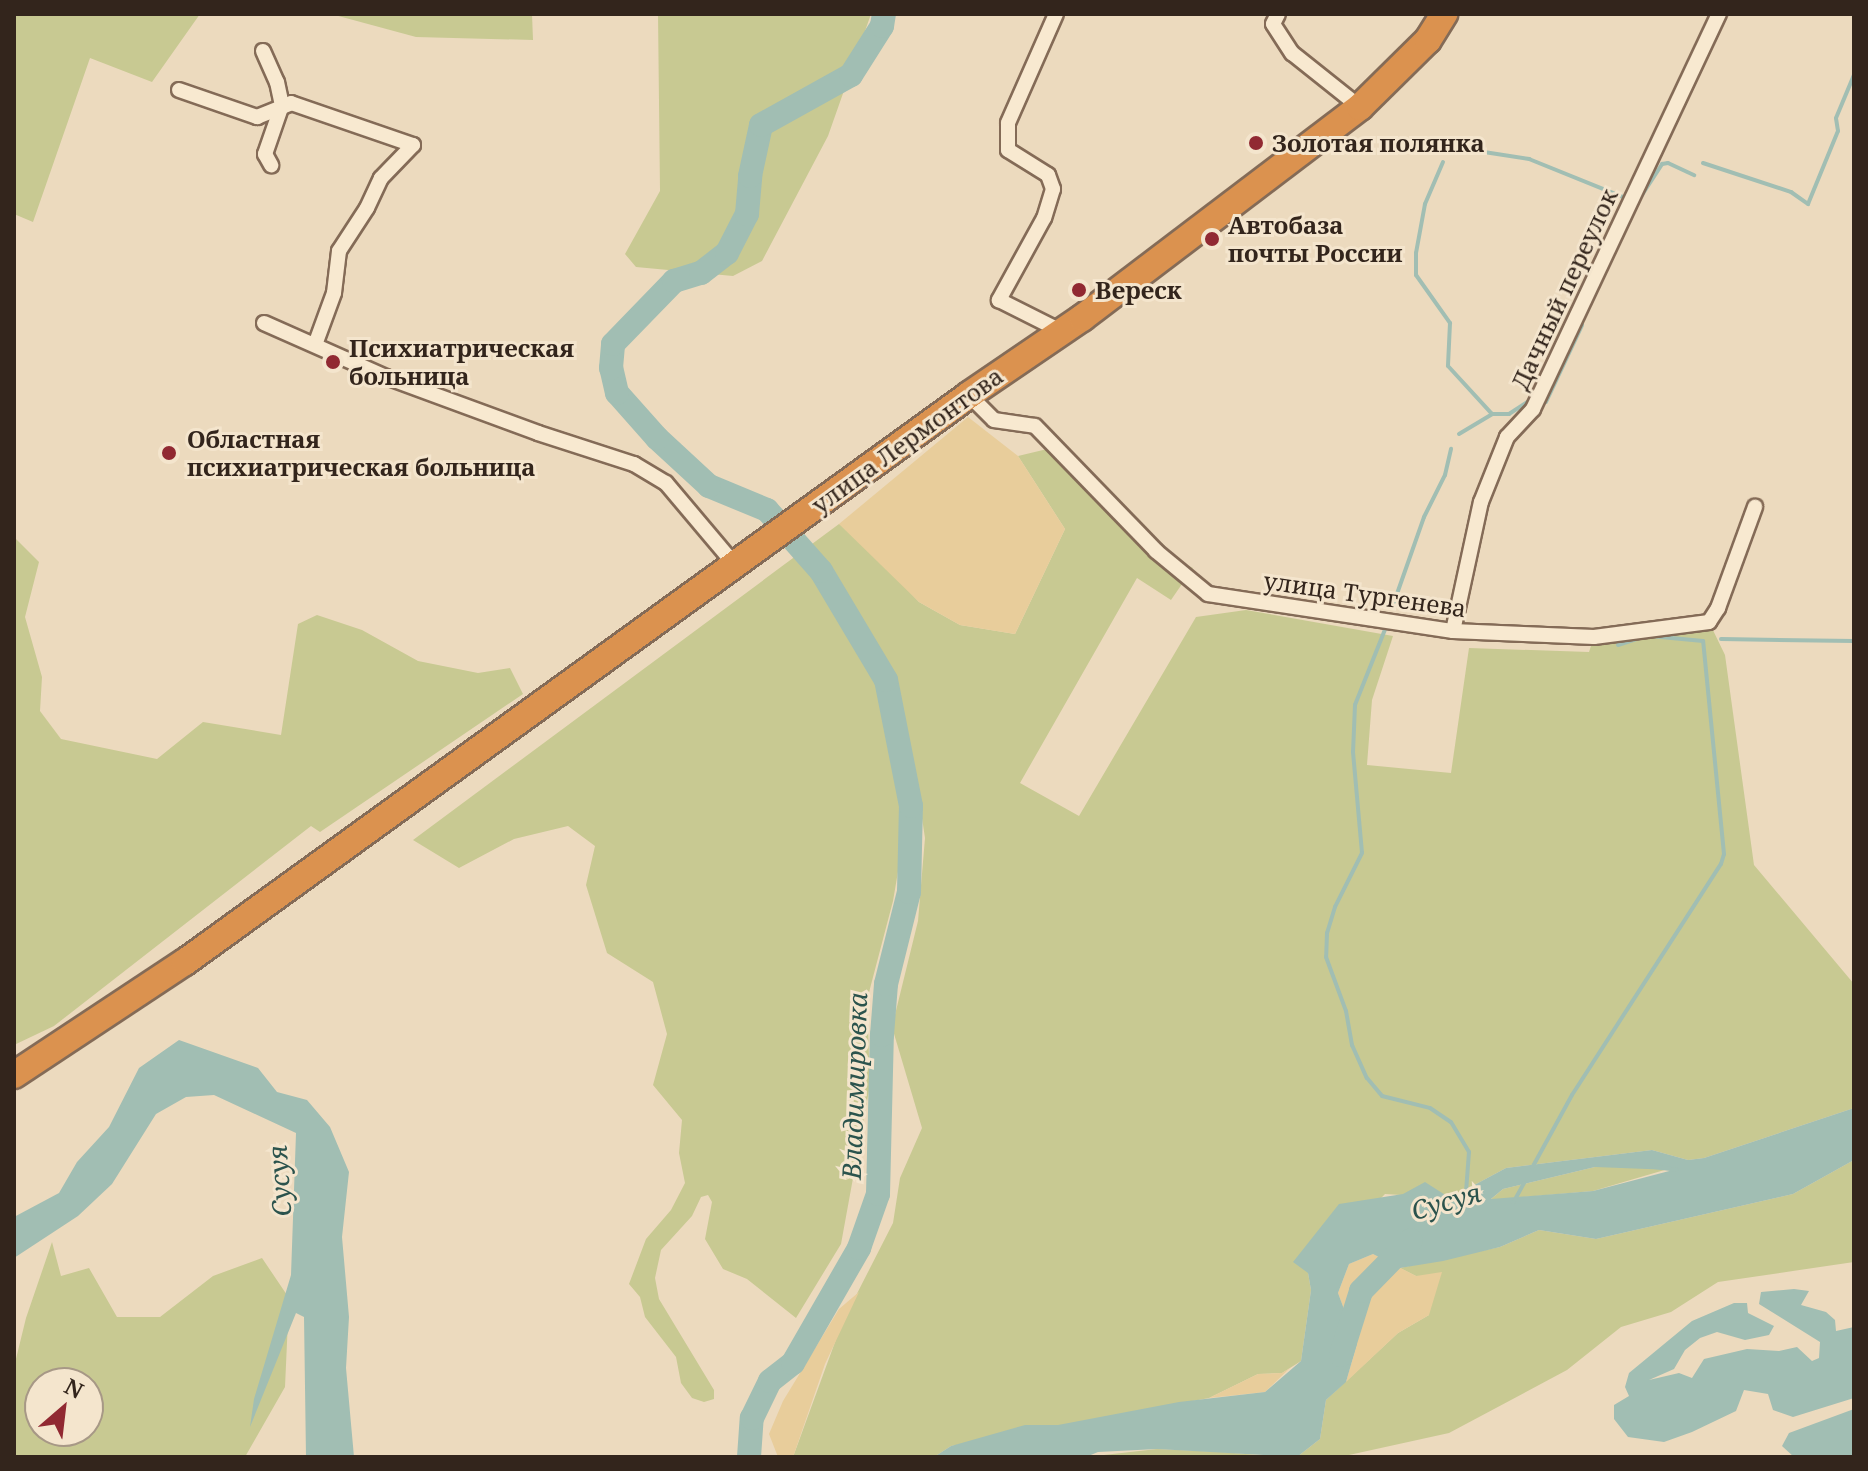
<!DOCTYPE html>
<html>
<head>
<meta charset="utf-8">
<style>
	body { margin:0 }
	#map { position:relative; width:1868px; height:1471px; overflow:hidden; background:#ecdabe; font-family:"Noto Serif",serif }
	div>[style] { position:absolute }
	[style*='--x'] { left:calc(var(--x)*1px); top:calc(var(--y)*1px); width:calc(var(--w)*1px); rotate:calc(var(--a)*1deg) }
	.green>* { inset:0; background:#c8c992 }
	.sand>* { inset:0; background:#e8cd9b }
	.water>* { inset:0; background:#a1beb3 }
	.stream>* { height:4px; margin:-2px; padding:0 2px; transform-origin:2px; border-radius:2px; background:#a1beb3 }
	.river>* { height:24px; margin:-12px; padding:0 12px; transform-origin:12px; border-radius:12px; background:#a1beb3 }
	.roads { filter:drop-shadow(2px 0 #846b57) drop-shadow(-2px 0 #846b57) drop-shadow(0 2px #846b57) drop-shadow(0 -2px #846b57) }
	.street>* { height:14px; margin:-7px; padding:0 7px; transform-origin:7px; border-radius:7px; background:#f8e9d0 }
	.highway>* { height:26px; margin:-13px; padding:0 13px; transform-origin:13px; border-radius:13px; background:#db924f }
	.dots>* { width:22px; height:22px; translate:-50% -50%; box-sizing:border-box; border:4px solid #f4e5cd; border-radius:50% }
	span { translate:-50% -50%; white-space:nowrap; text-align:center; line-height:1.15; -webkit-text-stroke:6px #f4e5cd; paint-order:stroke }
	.poi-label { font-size:24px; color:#33251c; font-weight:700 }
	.left { translate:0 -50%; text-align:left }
	.street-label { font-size:24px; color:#33251c }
	.water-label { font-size:26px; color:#2b534d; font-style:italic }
	.frame { position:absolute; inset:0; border:16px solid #33251c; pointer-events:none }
	.north { position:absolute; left:24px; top:1367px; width:80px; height:80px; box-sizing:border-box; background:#f4e5cd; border:2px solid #a79886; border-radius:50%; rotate:28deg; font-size:22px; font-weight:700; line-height:32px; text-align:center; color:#33251c }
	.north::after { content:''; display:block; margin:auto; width:28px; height:36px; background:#912932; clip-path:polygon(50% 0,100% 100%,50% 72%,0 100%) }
</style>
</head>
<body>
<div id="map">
	<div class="green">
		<div style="clip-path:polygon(14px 14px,200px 14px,152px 82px,90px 58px,33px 222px,14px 214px)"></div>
		<div style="clip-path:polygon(331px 14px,532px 14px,533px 40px,416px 37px)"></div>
		<div style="clip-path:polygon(658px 14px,871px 14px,828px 136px,762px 261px,733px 276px,636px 267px,625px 254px,660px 191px)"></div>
		<div style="clip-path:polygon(1064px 445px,1180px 562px,1193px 568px,1171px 600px,1137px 578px,1020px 783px,1079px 816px,1196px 617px,1246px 610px,1393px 636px,1372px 700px,1367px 765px,1451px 773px,1469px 648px,1589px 652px,1594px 637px,1709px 622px,1725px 655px,1754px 865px,1854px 984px,1854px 1108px,1704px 1158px,1688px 1160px,1652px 1150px,1506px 1168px,1450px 1198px,1385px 1194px,1308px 1273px,1311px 1290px,1301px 1361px,1282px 1373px,1258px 1374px,1209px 1398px,951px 1446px,934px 1457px,793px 1457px,842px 1323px,893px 1223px,900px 1178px,922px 1128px,892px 1027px,918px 921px,925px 838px,915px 772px,893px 901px,867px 1000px,870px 1085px,841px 1244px,796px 1318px,747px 1279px,723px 1269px,705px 1239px,712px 1202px,708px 1195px,701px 1197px,692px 1216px,661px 1250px,655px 1278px,659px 1299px,714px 1390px,714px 1399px,704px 1402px,692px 1398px,681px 1383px,676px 1357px,645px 1317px,640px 1297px,629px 1284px,646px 1239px,671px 1210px,685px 1183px,679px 1153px,682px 1120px,653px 1085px,667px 1034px,653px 982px,607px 953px,586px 885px,595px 846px,568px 826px,514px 839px,459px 868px,413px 840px,839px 524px,849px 527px,919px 602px,960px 625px,1015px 634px,1065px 529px,1018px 456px)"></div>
		<div style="clip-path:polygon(14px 537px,39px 562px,25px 617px,42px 677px,40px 711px,61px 739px,157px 759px,203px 722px,281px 735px,298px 624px,317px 615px,362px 630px,418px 661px,478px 673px,510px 668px,523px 694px,320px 832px,311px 826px,54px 1026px,14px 1045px)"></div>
		<div style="clip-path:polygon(1854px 1160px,1854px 1262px,1718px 1282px,1671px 1312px,1621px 1327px,1567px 1370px,1449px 1433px,1349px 1455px,1297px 1457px,1320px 1439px,1326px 1400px,1398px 1333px,1429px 1315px,1416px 1276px,1400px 1268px,1500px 1247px,1539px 1230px,1596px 1239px,1793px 1194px)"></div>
		<div style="clip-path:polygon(1651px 1166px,1668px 1169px,1593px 1191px,1490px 1200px,1503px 1189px,1595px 1167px)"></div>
		<div style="clip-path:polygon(evenodd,52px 1242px,61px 1276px,89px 1268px,117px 1317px,160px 1317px,213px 1276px,262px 1258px,289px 1298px,285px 1387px,245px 1457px,14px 1457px,14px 1367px,26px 1318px,52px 1242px,40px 1383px,88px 1383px,88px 1431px,40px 1431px,40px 1383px)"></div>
		<div style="clip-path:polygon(1157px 1449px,1222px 1452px,1281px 1457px,1086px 1457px)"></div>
	</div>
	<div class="sand">
		<div style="clip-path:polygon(968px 417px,1018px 456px,1065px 529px,1015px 634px,960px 625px,919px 602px,839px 524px)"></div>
		<div style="clip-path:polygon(1373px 1254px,1416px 1276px,1442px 1272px,1429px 1315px,1398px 1333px,1346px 1382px,1357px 1344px,1338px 1293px,1349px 1264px)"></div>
		<div style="clip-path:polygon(859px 1292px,825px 1364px,793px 1457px,778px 1457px,769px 1434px,783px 1401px,839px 1309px)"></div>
		<div style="clip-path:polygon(1290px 1368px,1265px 1392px,1209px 1398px,1258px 1374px,1282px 1373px)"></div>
	</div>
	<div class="water">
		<div style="clip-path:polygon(179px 1040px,258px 1068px,277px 1092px,307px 1100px,330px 1127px,349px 1172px,342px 1237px,349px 1317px,346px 1368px,354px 1457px,306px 1457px,304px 1317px,296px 1313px,250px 1427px,254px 1399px,291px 1275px,296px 1133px,214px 1095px,186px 1097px,156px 1114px,112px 1184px,78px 1216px,14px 1258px,14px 1217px,59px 1193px,77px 1162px,109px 1127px,139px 1068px)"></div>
		<div style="clip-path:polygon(evenodd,1854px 1108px,1854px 1160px,1793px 1194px,1596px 1239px,1539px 1230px,1500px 1247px,1443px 1261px,1400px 1268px,1373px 1254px,1349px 1264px,1338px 1293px,1357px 1344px,1346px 1382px,1326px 1400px,1320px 1439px,1297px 1457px,1157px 1449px,1098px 1452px,1086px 1457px,934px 1457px,951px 1446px,1025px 1425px,1058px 1425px,1179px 1402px,1265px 1392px,1301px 1361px,1311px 1290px,1308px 1273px,1293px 1262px,1339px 1204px,1403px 1194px,1425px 1182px,1450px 1198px,1506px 1168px,1652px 1150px,1688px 1160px,1704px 1158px,1854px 1108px,1595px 1167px,1673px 1170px,1593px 1191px,1491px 1199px,1503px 1189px,1595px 1167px)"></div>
		<div style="clip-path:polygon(1794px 1289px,1809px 1291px,1801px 1305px,1826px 1312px,1835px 1320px,1836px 1331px,1854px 1327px,1854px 1398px,1793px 1417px,1773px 1410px,1768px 1394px,1744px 1390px,1736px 1411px,1692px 1432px,1664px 1442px,1628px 1437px,1614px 1419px,1614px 1405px,1629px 1396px,1625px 1387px,1629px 1373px,1692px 1321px,1734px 1303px,1747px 1303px,1748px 1313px,1774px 1326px,1769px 1335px,1745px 1340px,1717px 1332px,1700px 1338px,1685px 1350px,1674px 1369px,1649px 1380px,1679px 1373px,1692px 1378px,1704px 1359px,1747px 1349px,1779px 1351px,1797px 1347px,1812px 1361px,1819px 1358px,1820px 1342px,1759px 1304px,1761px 1292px)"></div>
		<div style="clip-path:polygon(1854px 1409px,1854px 1457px,1794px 1457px,1782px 1446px,1789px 1433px)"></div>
	</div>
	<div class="stream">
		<div style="--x:1484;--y:152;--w:46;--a:8.8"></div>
		<div style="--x:1529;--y:159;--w:101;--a:22"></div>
		<div style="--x:1443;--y:162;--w:46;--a:113.2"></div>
		<div style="--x:1425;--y:204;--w:50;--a:100.4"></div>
		<div style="--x:1416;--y:253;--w:22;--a:90"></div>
		<div style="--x:1416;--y:275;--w:59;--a:54.7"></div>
		<div style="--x:1450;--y:323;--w:43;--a:92.7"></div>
		<div style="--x:1448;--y:366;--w:65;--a:47.5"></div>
		<div style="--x:1703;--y:163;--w:93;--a:18.2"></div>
		<div style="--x:1791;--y:192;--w:21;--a:35"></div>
		<div style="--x:1808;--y:204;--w:79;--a:-67.7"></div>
		<div style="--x:1838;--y:131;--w:13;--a:-99"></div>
		<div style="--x:1836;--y:118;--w:47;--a:-67.3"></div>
		<div style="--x:1642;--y:195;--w:37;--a:-57"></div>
		<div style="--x:1662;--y:164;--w:6;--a:-9"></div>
		<div style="--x:1668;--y:163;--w:29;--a:25"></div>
		<div style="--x:1546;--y:402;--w:85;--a:-64.9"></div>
		<div style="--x:1459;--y:434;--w:39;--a:-31"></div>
		<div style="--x:1492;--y:414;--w:17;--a:0"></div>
		<div style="--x:1509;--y:414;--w:24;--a:-33"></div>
		<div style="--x:1392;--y:608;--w:96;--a:-70.6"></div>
		<div style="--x:1424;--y:517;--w:47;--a:-63.4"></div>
		<div style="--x:1445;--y:475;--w:27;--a:-77"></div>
		<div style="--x:1386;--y:627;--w:84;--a:111.7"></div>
		<div style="--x:1355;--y:705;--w:47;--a:92.4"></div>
		<div style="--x:1353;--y:752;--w:101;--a:84.9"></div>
		<div style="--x:1362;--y:853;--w:60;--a:116.6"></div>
		<div style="--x:1335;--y:907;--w:27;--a:107"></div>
		<div style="--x:1327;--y:933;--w:24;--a:92"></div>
		<div style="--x:1326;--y:957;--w:58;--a:69.7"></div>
		<div style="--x:1346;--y:1011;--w:35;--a:80"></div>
		<div style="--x:1352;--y:1045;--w:36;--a:66"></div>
		<div style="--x:1367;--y:1078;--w:23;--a:50"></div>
		<div style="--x:1382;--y:1096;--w:49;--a:14"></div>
		<div style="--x:1430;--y:1108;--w:25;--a:34"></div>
		<div style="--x:1451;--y:1122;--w:35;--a:59"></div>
		<div style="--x:1469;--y:1152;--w:40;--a:94.3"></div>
		<div style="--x:1721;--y:639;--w:133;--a:0.9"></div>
		<div style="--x:1618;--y:645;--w:25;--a:-18"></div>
		<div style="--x:1654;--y:1167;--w:23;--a:7"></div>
		<div style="--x:1532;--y:1168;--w:83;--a:-61.3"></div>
		<div style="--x:1572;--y:1095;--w:275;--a:-57.2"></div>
		<div style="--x:1721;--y:864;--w:10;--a:-73"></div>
		<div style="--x:1724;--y:854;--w:214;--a:-95.6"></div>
		<div style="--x:1703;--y:641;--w:53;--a:-174.6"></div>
		<div style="--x:1513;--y:1203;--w:23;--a:-61"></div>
	</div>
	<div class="river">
		<div style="--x:1341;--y:1355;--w:67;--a:-72.6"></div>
		<div style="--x:1361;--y:1291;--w:71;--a:-45.6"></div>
		<div style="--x:749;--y:1457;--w:39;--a:-86"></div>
		<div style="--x:752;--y:1418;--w:41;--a:-64.1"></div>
		<div style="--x:770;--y:1381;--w:29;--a:-38"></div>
		<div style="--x:793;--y:1363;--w:133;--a:-60.1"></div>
		<div style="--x:859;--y:1248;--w:57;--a:-70.6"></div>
		<div style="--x:878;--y:1194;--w:159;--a:-88.6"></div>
		<div style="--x:882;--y:1035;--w:51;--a:-85.5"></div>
		<div style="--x:886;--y:984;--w:95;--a:-76"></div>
		<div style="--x:909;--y:892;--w:86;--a:-88.7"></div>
		<div style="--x:911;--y:806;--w:128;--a:-101.2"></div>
		<div style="--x:886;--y:680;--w:127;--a:-120.8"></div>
		<div style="--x:821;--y:571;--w:81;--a:-131.5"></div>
		<div style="--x:767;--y:510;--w:63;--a:-157.5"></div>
		<div style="--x:709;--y:486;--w:71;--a:-137.3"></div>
		<div style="--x:657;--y:438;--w:60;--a:-131.6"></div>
		<div style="--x:617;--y:393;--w:26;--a:-103"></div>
		<div style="--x:611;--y:368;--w:24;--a:-85"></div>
		<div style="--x:613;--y:344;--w:88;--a:-45.9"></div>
		<div style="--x:674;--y:281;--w:28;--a:-17"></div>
		<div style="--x:701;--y:273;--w:33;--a:-38"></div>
		<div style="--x:727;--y:253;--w:44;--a:-62.9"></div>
		<div style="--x:747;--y:214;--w:38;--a:-85"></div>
		<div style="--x:750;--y:176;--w:52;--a:-77.8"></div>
		<div style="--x:761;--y:125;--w:103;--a:-29.1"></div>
		<div style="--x:851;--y:75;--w:58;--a:-57.7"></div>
		<div style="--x:882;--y:26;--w:12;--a:-81"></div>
	</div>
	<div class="roads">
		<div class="street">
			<div style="--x:1056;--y:14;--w:119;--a:113.8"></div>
			<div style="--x:1008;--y:123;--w:27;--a:90"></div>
			<div style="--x:1008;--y:150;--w:47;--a:32"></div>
			<div style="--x:1048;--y:175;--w:15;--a:70"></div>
			<div style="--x:1053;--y:189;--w:30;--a:107"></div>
			<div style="--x:1044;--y:218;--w:94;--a:118.8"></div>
			<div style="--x:999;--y:300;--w:69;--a:26.6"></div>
			<div style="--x:1278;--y:14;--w:11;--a:117"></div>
			<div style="--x:1273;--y:24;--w:35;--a:57"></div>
			<div style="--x:1292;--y:53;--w:87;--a:38.5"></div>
			<div style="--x:263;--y:51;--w:34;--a:66"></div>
			<div style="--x:277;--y:82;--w:24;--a:78"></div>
			<div style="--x:282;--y:105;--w:52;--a:109.1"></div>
			<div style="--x:265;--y:154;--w:13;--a:61"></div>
			<div style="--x:179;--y:90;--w:83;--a:19.1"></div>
			<div style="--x:257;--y:117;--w:37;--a:-22"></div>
			<div style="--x:291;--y:103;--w:129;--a:19"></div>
			<div style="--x:413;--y:145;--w:46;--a:134.1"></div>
			<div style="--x:381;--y:178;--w:33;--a:115"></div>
			<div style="--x:367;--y:208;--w:51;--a:123.1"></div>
			<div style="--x:339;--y:251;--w:42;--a:96.8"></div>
			<div style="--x:334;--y:293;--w:55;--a:110.1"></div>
			<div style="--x:264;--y:323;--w:133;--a:23.9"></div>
			<div style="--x:386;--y:377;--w:162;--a:20.2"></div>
			<div style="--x:538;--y:433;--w:101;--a:17.9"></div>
			<div style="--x:634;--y:464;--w:37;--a:31"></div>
			<div style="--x:666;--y:483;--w:109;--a:49.9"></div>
			<div style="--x:969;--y:395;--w:35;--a:45"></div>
			<div style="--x:994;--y:420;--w:41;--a:8.3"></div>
			<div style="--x:1035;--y:426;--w:174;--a:45.9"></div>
			<div style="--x:1156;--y:551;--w:67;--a:39.6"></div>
			<div style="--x:1208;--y:594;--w:248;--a:8.6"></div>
			<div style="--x:1453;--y:631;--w:141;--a:2.4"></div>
			<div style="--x:1594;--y:637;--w:116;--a:-7.4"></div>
			<div style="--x:1709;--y:622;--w:17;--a:-57"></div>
			<div style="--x:1718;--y:608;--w:108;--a:-69.9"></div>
			<div style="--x:1453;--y:631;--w:132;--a:-77.8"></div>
			<div style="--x:1481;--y:502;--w:70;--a:-68.2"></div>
			<div style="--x:1507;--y:437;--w:38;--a:-47"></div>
			<div style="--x:1533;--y:409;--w:437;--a:-64.8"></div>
		</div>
		<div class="highway">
			<div style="--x:14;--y:1075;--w:205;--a:-33.5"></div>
			<div style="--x:185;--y:962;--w:968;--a:-35.87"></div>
			<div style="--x:969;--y:395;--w:137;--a:-34.3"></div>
			<div style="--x:1082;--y:318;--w:349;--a:-37.2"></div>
			<div style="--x:1360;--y:107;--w:95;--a:-44.6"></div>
			<div style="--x:1428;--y:40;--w:31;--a:-58"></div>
		</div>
	</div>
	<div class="dots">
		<div style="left:1256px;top:143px;background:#912932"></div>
		<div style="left:1212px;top:239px;background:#912932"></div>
		<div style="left:1079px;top:290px;background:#912932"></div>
		<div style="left:333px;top:362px;background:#912932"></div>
		<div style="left:169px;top:453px;background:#912932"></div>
	</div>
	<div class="poi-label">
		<span class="left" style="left:1272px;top:143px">Золотая полянка</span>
		<span class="left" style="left:1228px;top:239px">Автобаза<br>почты России</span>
		<span class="left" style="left:1095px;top:290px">Вереск</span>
		<span class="left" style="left:349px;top:362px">Психиатрическая<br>больница</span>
		<span class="left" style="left:187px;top:453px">Областная<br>психиатрическая больница</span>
	</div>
	<div class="street-label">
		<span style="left:1564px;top:289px;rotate:-65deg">Дачный переулок</span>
		<span style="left:907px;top:440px;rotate:-36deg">улица Лермонтова</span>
		<span style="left:1365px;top:594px;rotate:8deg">улица Тургенева</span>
	</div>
	<div class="water-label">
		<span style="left:855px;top:1086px;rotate:-88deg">Владимировка</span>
		<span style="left:280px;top:1181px;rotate:-94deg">Сусуя</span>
		<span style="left:1446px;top:1202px;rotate:-16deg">Сусуя</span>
	</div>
	<div class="frame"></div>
	<div class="north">N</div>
</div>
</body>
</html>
